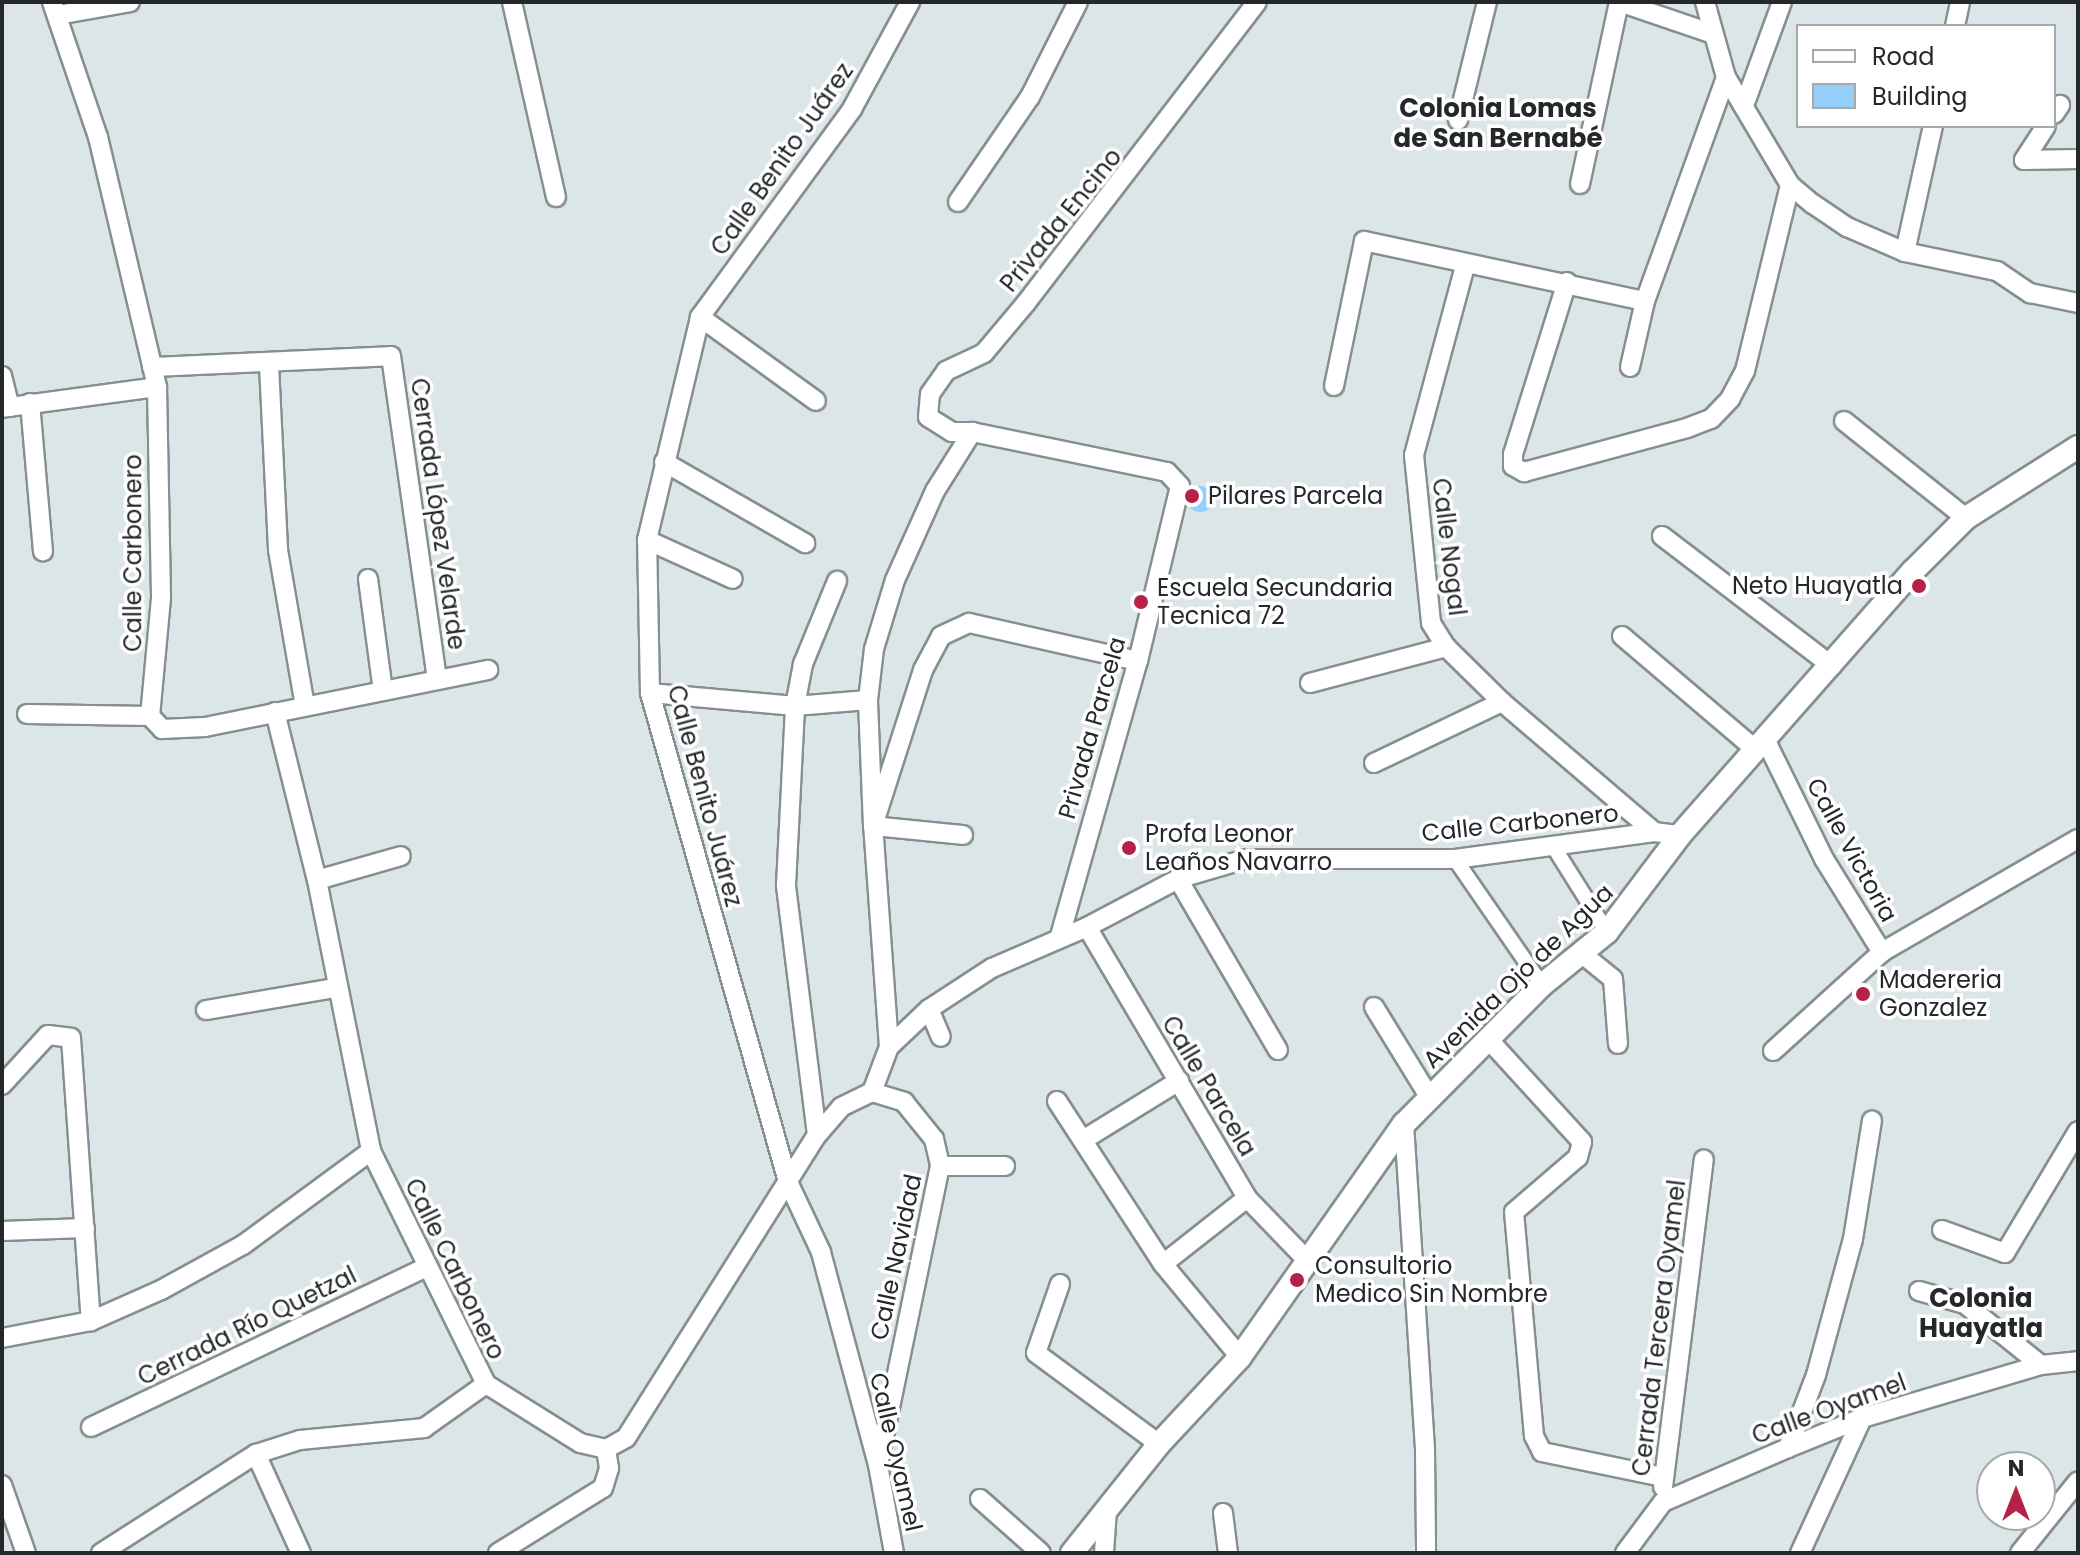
<!DOCTYPE html>
<html>
<head>
<meta charset="utf-8">
<style>
	body { margin:0 }
	#map { position:relative; width:2080px; height:1555px; overflow:hidden; background:#dce6e8; font-family:Poppins,sans-serif }
	div>[style] { position:absolute }
	[style*='--x'] { left:calc(var(--x)*1px); top:calc(var(--y)*1px); width:calc(var(--w)*1px); rotate:calc(var(--a)*1deg) }
	.building>* { inset:0; background:#94cefb }
	.round { border-radius:50% }
	.roads { filter:drop-shadow(2px 0 #858f90) drop-shadow(-2px 0 #858f90) drop-shadow(0 2px #858f90) drop-shadow(0 -2px #858f90) }
	.pedestrian>* { height:14px; margin:-7px; padding:0 7px; transform-origin:7px; border-radius:7px; background:#fff }
	.minor>* { height:18px; margin:-9px; padding:0 9px; transform-origin:9px; border-radius:9px; background:#fff }
	.tertiary>* { height:22px; margin:-11px; padding:0 11px; transform-origin:11px; border-radius:11px; background:#fff }
	.dots>* { width:22px; height:22px; translate:-50% -50%; box-sizing:border-box; border:4px solid #fff; border-radius:50% }
	span { translate:-50% -50%; white-space:nowrap; text-align:center; line-height:1.15; -webkit-text-stroke:7px #fff; paint-order:stroke }
	.street-label { font-size:24px; color:#242828 }
	.poi-label { font-size:24px; color:#242828 }
	.left { translate:0 -50%; text-align:left }
	.right { translate:-100% -50%; text-align:right }
	.neighbourhood-label { font-size:26px; color:#242828; font-weight:700 }
	.frame { position:absolute; inset:0; border:4px solid #242828; pointer-events:none }
	.legend { position:absolute; left:1796px; top:24px; width:260px; height:104px; box-sizing:border-box; background:#fff; border:2px solid #a7a9a9; margin:0; padding:10px 14px; list-style:none; font-size:24px; color:#242828 }
	.legend li { display:flex; align-items:center; gap:16px; height:40px }
	.legend b { width:40px; border:2px solid #a7a9a9 }
	.north { position:absolute; left:1976px; top:1451px; width:80px; height:80px; box-sizing:border-box; background:#fff; border:2px solid #a7a9a9; border-radius:50%; rotate:0deg; font-size:22px; font-weight:700; line-height:32px; text-align:center; color:#242828 }
	.north::after { content:''; display:block; margin:auto; width:28px; height:36px; background:#b42248; clip-path:polygon(50% 0,100% 100%,50% 72%,0 100%) }
</style>
</head>
<body>
<div id="map">
	<div class="building">
		<div class="round" style="left:1187px;top:486px;width:26px;height:26px"></div>
	</div>
	<div class="roads">
		<div class="pedestrian">
			<div style="--x:1555;--y:849;--w:98;--a:57.9"></div>
			<div style="--x:1455;--y:859;--w:153;--a:55.4"></div>
		</div>
		<div class="minor">
			<div style="--x:52;--y:2;--w:143;--a:71.2"></div>
			<div style="--x:98;--y:137;--w:257;--a:76.7"></div>
			<div style="--x:157;--y:387;--w:211;--a:88.9"></div>
			<div style="--x:161;--y:598;--w:119;--a:95.3"></div>
			<div style="--x:150;--y:716;--w:18;--a:47"></div>
			<div style="--x:162;--y:729;--w:43;--a:-2.7"></div>
			<div style="--x:205;--y:727;--w:289;--a:-11.4"></div>
			<div style="--x:512;--y:2;--w:200;--a:77.3"></div>
			<div style="--x:1705;--y:2;--w:78;--a:74.4"></div>
			<div style="--x:1726;--y:77;--w:126;--a:59.3"></div>
			<div style="--x:1790;--y:185;--w:30;--a:40"></div>
			<div style="--x:1813;--y:204;--w:41;--a:34.1"></div>
			<div style="--x:1847;--y:227;--w:63;--a:23.3"></div>
			<div style="--x:1905;--y:252;--w:94;--a:11.7"></div>
			<div style="--x:1997;--y:271;--w:40;--a:34"></div>
			<div style="--x:2030;--y:293;--w:49;--a:11.8"></div>
			<div style="--x:58;--y:15;--w:73;--a:-10.2"></div>
			<div style="--x:1955;--y:26;--w:25;--a:-78"></div>
			<div style="--x:1745;--y:103;--w:108;--a:-69.9"></div>
			<div style="--x:2054;--y:114;--w:11;--a:-56"></div>
			<div style="--x:1458;--y:120;--w:122;--a:-76.2"></div>
			<div style="--x:2024;--y:160;--w:54;--a:-1.1"></div>
			<div style="--x:2024;--y:160;--w:40;--a:-57.1"></div>
			<div style="--x:1580;--y:184;--w:186;--a:-77.9"></div>
			<div style="--x:1619;--y:2;--w:96;--a:18.8"></div>
			<div style="--x:958;--y:202;--w:127;--a:-55.6"></div>
			<div style="--x:1030;--y:97;--w:106;--a:-63.2"></div>
			<div style="--x:1905;--y:252;--w:129;--a:-77.5"></div>
			<div style="--x:1465;--y:266;--w:196;--a:105.1"></div>
			<div style="--x:1414;--y:455;--w:169;--a:84.2"></div>
			<div style="--x:1431;--y:623;--w:28;--a:58"></div>
			<div style="--x:1446;--y:647;--w:78;--a:44.5"></div>
			<div style="--x:1502;--y:702;--w:200;--a:40.5"></div>
			<div style="--x:1567;--y:282;--w:180;--a:107.4"></div>
			<div style="--x:1513;--y:454;--w:12;--a:90"></div>
			<div style="--x:1513;--y:466;--w:13;--a:29"></div>
			<div style="--x:1524;--y:472;--w:169;--a:-15.1"></div>
			<div style="--x:1687;--y:428;--w:26;--a:-21"></div>
			<div style="--x:1711;--y:419;--w:28;--a:-46"></div>
			<div style="--x:1730;--y:399;--w:32;--a:-62"></div>
			<div style="--x:1745;--y:371;--w:191;--a:-76.4"></div>
			<div style="--x:700;--y:317;--w:143;--a:35.9"></div>
			<div style="--x:269;--y:365;--w:185;--a:87.2"></div>
			<div style="--x:278;--y:550;--w:158;--a:80.2"></div>
			<div style="--x:152;--y:367;--w:239;--a:-2.6"></div>
			<div style="--x:391;--y:356;--w:325;--a:81.9"></div>
			<div style="--x:1630;--y:367;--w:68;--a:-77.2"></div>
			<div style="--x:1645;--y:301;--w:238;--a:-70.1"></div>
			<div style="--x:2;--y:376;--w:32;--a:76"></div>
			<div style="--x:1334;--y:386;--w:148;--a:-78.3"></div>
			<div style="--x:1364;--y:241;--w:287;--a:12.1"></div>
			<div style="--x:30;--y:403;--w:149;--a:85"></div>
			<div style="--x:2;--y:408;--w:156;--a:-7.7"></div>
			<div style="--x:1844;--y:421;--w:156;--a:38.5"></div>
			<div style="--x:664;--y:462;--w:163;--a:29.9"></div>
			<div style="--x:1662;--y:536;--w:214;--a:37.4"></div>
			<div style="--x:647;--y:540;--w:94;--a:24.4"></div>
			<div style="--x:368;--y:579;--w:113;--a:82.4"></div>
			<div style="--x:1622;--y:636;--w:177;--a:40.4"></div>
			<div style="--x:1310;--y:683;--w:141;--a:-14.8"></div>
			<div style="--x:650;--y:693;--w:146;--a:5.1"></div>
			<div style="--x:795;--y:706;--w:73;--a:-4.7"></div>
			<div style="--x:275;--y:712;--w:173;--a:76"></div>
			<div style="--x:317;--y:880;--w:276;--a:78.7"></div>
			<div style="--x:371;--y:1151;--w:260;--a:63.7"></div>
			<div style="--x:486;--y:1384;--w:111;--a:32.1"></div>
			<div style="--x:580;--y:1443;--w:27;--a:13"></div>
			<div style="--x:606;--y:1449;--w:23;--a:-29"></div>
			<div style="--x:626;--y:1438;--w:358;--a:-57.8"></div>
			<div style="--x:817;--y:1135;--w:37;--a:-49"></div>
			<div style="--x:841;--y:1107;--w:34;--a:-26"></div>
			<div style="--x:872;--y:1092;--w:48;--a:-69.3"></div>
			<div style="--x:889;--y:1047;--w:55;--a:-43.5"></div>
			<div style="--x:929;--y:1009;--w:75;--a:-33.1"></div>
			<div style="--x:992;--y:968;--w:103;--a:-23.3"></div>
			<div style="--x:1087;--y:927;--w:103;--a:-27.8"></div>
			<div style="--x:1178;--y:879;--w:70;--a:-16.6"></div>
			<div style="--x:1245;--y:859;--w:210;--a:0"></div>
			<div style="--x:1455;--y:859;--w:201;--a:-7.7"></div>
			<div style="--x:1654;--y:832;--w:26;--a:7"></div>
			<div style="--x:27;--y:714;--w:123;--a:0.9"></div>
			<div style="--x:1766;--y:741;--w:131;--a:63.8"></div>
			<div style="--x:1824;--y:859;--w:110;--a:58.1"></div>
			<div style="--x:1374;--y:763;--w:142;--a:-25.5"></div>
			<div style="--x:963;--y:835;--w:90;--a:-174.3"></div>
			<div style="--x:873;--y:826;--w:126;--a:-92.3"></div>
			<div style="--x:868;--y:700;--w:51;--a:-83.3"></div>
			<div style="--x:874;--y:649;--w:72;--a:-73.1"></div>
			<div style="--x:895;--y:580;--w:98;--a:-65.8"></div>
			<div style="--x:935;--y:491;--w:70;--a:-57.9"></div>
			<div style="--x:1178;--y:879;--w:198;--a:59.7"></div>
			<div style="--x:317;--y:880;--w:87;--a:-15.9"></div>
			<div style="--x:1087;--y:927;--w:315;--a:59.4"></div>
			<div style="--x:1247;--y:1198;--w:83;--a:46"></div>
			<div style="--x:1060;--y:936;--w:286;--a:-74.2"></div>
			<div style="--x:1138;--y:661;--w:180;--a:-76.5"></div>
			<div style="--x:1180;--y:486;--w:19;--a:-133"></div>
			<div style="--x:1167;--y:472;--w:199;--a:-168.4"></div>
			<div style="--x:972;--y:432;--w:20;--a:180"></div>
			<div style="--x:952;--y:432;--w:28;--a:-148"></div>
			<div style="--x:928;--y:417;--w:23;--a:-85"></div>
			<div style="--x:930;--y:394;--w:28;--a:-55"></div>
			<div style="--x:946;--y:371;--w:42;--a:-25.3"></div>
			<div style="--x:984;--y:353;--w:65;--a:-50"></div>
			<div style="--x:1026;--y:303;--w:379;--a:-52.5"></div>
			<div style="--x:1581;--y:953;--w:41;--a:39.1"></div>
			<div style="--x:1613;--y:979;--w:65;--a:85.6"></div>
			<div style="--x:1374;--y:1007;--w:107;--a:58.4"></div>
			<div style="--x:929;--y:1009;--w:30;--a:67"></div>
			<div style="--x:206;--y:1010;--w:131;--a:-9.7"></div>
			<div style="--x:1489;--y:1040;--w:138;--a:47.6"></div>
			<div style="--x:1582;--y:1142;--w:16;--a:105"></div>
			<div style="--x:1578;--y:1157;--w:84;--a:139.3"></div>
			<div style="--x:1514;--y:1212;--w:225;--a:84.9"></div>
			<div style="--x:1534;--y:1436;--w:18;--a:63"></div>
			<div style="--x:1542;--y:1452;--w:124;--a:11.7"></div>
			<div style="--x:889;--y:1047;--w:222;--a:-94.1"></div>
			<div style="--x:873;--y:826;--w:164;--a:-72.2"></div>
			<div style="--x:923;--y:670;--w:38;--a:-62"></div>
			<div style="--x:941;--y:636;--w:31;--a:-25"></div>
			<div style="--x:969;--y:623;--w:173;--a:12.7"></div>
			<div style="--x:1773;--y:1051;--w:147;--a:-42.2"></div>
			<div style="--x:1882;--y:952;--w:226;--a:-30"></div>
			<div style="--x:2;--y:1085;--w:68;--a:-47.4"></div>
			<div style="--x:48;--y:1035;--w:23;--a:7"></div>
			<div style="--x:71;--y:1038;--w:284;--a:86"></div>
			<div style="--x:872;--y:1092;--w:34;--a:17"></div>
			<div style="--x:904;--y:1102;--w:48;--a:51"></div>
			<div style="--x:934;--y:1139;--w:28;--a:77"></div>
			<div style="--x:940;--y:1166;--w:300;--a:101.7"></div>
			<div style="--x:1057;--y:1101;--w:194;--a:57"></div>
			<div style="--x:1163;--y:1264;--w:121;--a:50.4"></div>
			<div style="--x:1404;--y:1124;--w:327;--a:86.3"></div>
			<div style="--x:1425;--y:1450;--w:103;--a:89.4"></div>
			<div style="--x:817;--y:1135;--w:252;--a:-97.1"></div>
			<div style="--x:786;--y:885;--w:179;--a:-87.1"></div>
			<div style="--x:795;--y:706;--w:43;--a:-79.2"></div>
			<div style="--x:803;--y:664;--w:90;--a:-67.7"></div>
			<div style="--x:1083;--y:1140;--w:113;--a:-31.6"></div>
			<div style="--x:940;--y:1166;--w:65;--a:0"></div>
			<div style="--x:1942;--y:1230;--w:67;--a:20.1"></div>
			<div style="--x:2005;--y:1253;--w:142;--a:-59.1"></div>
			<div style="--x:2;--y:1231;--w:83;--a:-2.1"></div>
			<div style="--x:1163;--y:1264;--w:107;--a:-38.2"></div>
			<div style="--x:1060;--y:1284;--w:73;--a:109.2"></div>
			<div style="--x:1036;--y:1353;--w:153;--a:36.5"></div>
			<div style="--x:1919;--y:1291;--w:48;--a:15.8"></div>
			<div style="--x:1965;--y:1304;--w:97;--a:38.8"></div>
			<div style="--x:2;--y:1338;--w:91;--a:-10.8"></div>
			<div style="--x:91;--y:1321;--w:77;--a:-23.9"></div>
			<div style="--x:161;--y:1290;--w:94;--a:-28.8"></div>
			<div style="--x:243;--y:1245;--w:159;--a:-36.3"></div>
			<div style="--x:91;--y:1427;--w:369;--a:-25.5"></div>
			<div style="--x:1788;--y:1448;--w:78;--a:-69"></div>
			<div style="--x:1816;--y:1375;--w:141;--a:-74.8"></div>
			<div style="--x:1853;--y:1239;--w:120;--a:-80.9"></div>
			<div style="--x:256;--y:1454;--w:109;--a:65.6"></div>
			<div style="--x:2;--y:1485;--w:72;--a:70.6"></div>
			<div style="--x:1663;--y:1487;--w:330;--a:-82.9"></div>
			<div style="--x:980;--y:1499;--w:81;--a:41.5"></div>
			<div style="--x:1223;--y:1513;--w:40;--a:82.9"></div>
			<div style="--x:101;--y:1553;--w:184;--a:-32.6"></div>
			<div style="--x:256;--y:1454;--w:46;--a:-17.7"></div>
			<div style="--x:300;--y:1440;--w:125;--a:-5.5"></div>
			<div style="--x:424;--y:1428;--w:76;--a:-35.4"></div>
			<div style="--x:498;--y:1553;--w:123;--a:-31.8"></div>
			<div style="--x:603;--y:1488;--w:21;--a:-73"></div>
			<div style="--x:609;--y:1468;--w:19;--a:-99"></div>
			<div style="--x:894;--y:1553;--w:89;--a:-100.3"></div>
			<div style="--x:878;--y:1465;--w:220;--a:-105"></div>
			<div style="--x:821;--y:1252;--w:77;--a:-115.2"></div>
			<div style="--x:788;--y:1182;--w:508;--a:-105.76"></div>
			<div style="--x:650;--y:693;--w:153;--a:-91.1"></div>
			<div style="--x:647;--y:540;--w:229;--a:-76.6"></div>
			<div style="--x:700;--y:317;--w:258;--a:-53.8"></div>
			<div style="--x:852;--y:109;--w:122;--a:-61.5"></div>
			<div style="--x:1104;--y:1553;--w:44;--a:-86.1"></div>
			<div style="--x:1625;--y:1553;--w:64;--a:-53.3"></div>
			<div style="--x:1663;--y:1502;--w:136;--a:-23.4"></div>
			<div style="--x:1788;--y:1448;--w:80;--a:-22.1"></div>
			<div style="--x:1862;--y:1418;--w:187;--a:-16.5"></div>
			<div style="--x:2041;--y:1365;--w:37;--a:-6"></div>
			<div style="--x:1800;--y:1553;--w:149;--a:-65.3"></div>
			<div style="--x:2020;--y:1553;--w:92;--a:-51.1"></div>
		</div>
		<div class="tertiary">
			<div style="--x:1072;--y:1553;--w:139;--a:-51.4"></div>
			<div style="--x:1159;--y:1444;--w:119;--a:-47"></div>
			<div style="--x:1240;--y:1357;--w:285;--a:-54.9"></div>
			<div style="--x:1404;--y:1124;--w:196;--a:-45.2"></div>
			<div style="--x:1542;--y:985;--w:84;--a:-39.2"></div>
			<div style="--x:1607;--y:932;--w:121;--a:-53"></div>
			<div style="--x:1680;--y:835;--w:351;--a:-48.6"></div>
			<div style="--x:1912;--y:572;--w:76;--a:-45"></div>
			<div style="--x:1966;--y:518;--w:133;--a:-32.4"></div>
		</div>
	</div>
	<div class="dots">
		<div style="left:1192px;top:496px;background:#b42248"></div>
		<div style="left:1919px;top:586px;background:#b42248"></div>
		<div style="left:1141px;top:602px;background:#b42248"></div>
		<div style="left:1129px;top:848px;background:#b42248"></div>
		<div style="left:1863px;top:994px;background:#b42248"></div>
		<div style="left:1297px;top:1280px;background:#b42248"></div>
	</div>
	<div class="street-label">
		<span style="left:782px;top:159px;rotate:-55deg">Calle Benito Juárez</span>
		<span style="left:1061px;top:220px;rotate:-51deg">Privada Encino</span>
		<span style="left:438px;top:514px;rotate:82deg">Cerrada López Velarde</span>
		<span style="left:1449px;top:547px;rotate:83deg">Calle Nogal</span>
		<span style="left:133px;top:553px;rotate:-90deg">Calle Carbonero</span>
		<span style="left:1092px;top:728px;rotate:-74deg">Privada Parcela</span>
		<span style="left:705px;top:796px;rotate:75deg">Calle Benito Juárez</span>
		<span style="left:1520px;top:823px;rotate:-6deg">Calle Carbonero</span>
		<span style="left:1852px;top:850px;rotate:61deg">Calle Victoria</span>
		<span style="left:1518px;top:976px;rotate:-44deg">Avenida Ojo de Agua</span>
		<span style="left:1209px;top:1086px;rotate:59deg">Calle Parcela</span>
		<span style="left:896px;top:1257px;rotate:-78deg">Calle Navidad</span>
		<span style="left:455px;top:1269px;rotate:64deg">Calle Carbonero</span>
		<span style="left:247px;top:1326px;rotate:-26deg">Cerrada Río Quetzal</span>
		<span style="left:1659px;top:1328px;rotate:-83deg">Cerrada Tercera Oyamel</span>
		<span style="left:1829px;top:1409px;rotate:-20deg">Calle Oyamel</span>
		<span style="left:896px;top:1452px;rotate:77deg">Calle Oyamel</span>
	</div>
	<div class="poi-label">
		<span class="left" style="left:1208px;top:496px">Pilares Parcela</span>
		<span class="right" style="left:1903px;top:586px">Neto Huayatla</span>
		<span class="left" style="left:1157px;top:602px">Escuela Secundaria<br>Tecnica 72</span>
		<span class="left" style="left:1145px;top:848px">Profa Leonor<br>Leaños Navarro</span>
		<span class="left" style="left:1879px;top:994px">Madereria<br>Gonzalez</span>
		<span class="left" style="left:1315px;top:1280px">Consultorio<br>Medico Sin Nombre</span>
	</div>
	<div class="neighbourhood-label">
		<span style="left:1498px;top:124px">Colonia Lomas<br>de San Bernabé</span>
		<span style="left:1981px;top:1314px">Colonia<br>Huayatla</span>
	</div>
	<div class="frame"></div>
	<ul class="legend">
	<li><b style="height:10px;background:#fff"></b>Road</li>
	<li><b style="height:22px;background:#94cefb"></b>Building</li>
	</ul>
	<div class="north">N</div>
</div>
</body>
</html>
